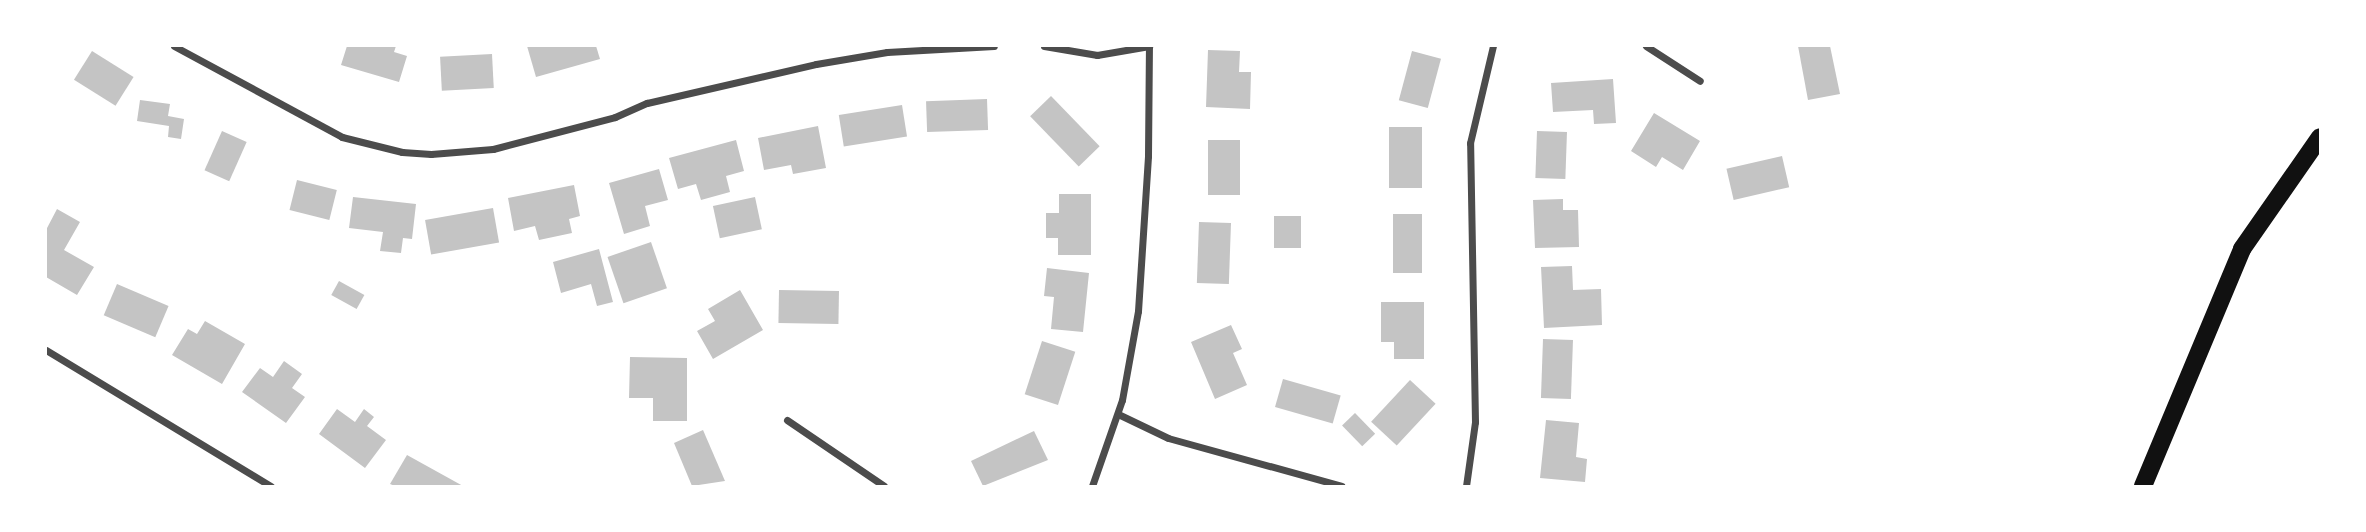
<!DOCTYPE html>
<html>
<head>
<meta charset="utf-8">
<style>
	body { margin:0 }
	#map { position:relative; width:2366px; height:532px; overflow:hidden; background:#fff; font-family:"Asap Condensed",sans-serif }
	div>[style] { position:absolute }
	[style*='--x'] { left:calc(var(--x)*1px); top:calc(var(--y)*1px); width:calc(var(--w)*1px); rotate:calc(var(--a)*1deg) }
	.building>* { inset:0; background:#c4c4c4; transform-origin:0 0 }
	.minor>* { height:7px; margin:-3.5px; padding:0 3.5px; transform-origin:3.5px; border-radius:3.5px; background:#4c4c4c }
	.primary>* { height:18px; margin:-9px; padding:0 9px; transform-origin:9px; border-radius:9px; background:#111 }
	span { translate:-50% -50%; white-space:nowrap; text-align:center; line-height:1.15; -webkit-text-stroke:6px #fff; paint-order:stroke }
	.frame { position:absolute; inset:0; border:47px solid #fff; pointer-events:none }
</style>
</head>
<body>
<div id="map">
	<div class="building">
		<div style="clip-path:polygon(347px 46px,396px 46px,394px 52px,407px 56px,399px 82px,341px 65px)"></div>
		<div style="clip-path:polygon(527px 46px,596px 46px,600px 59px,536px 77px)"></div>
		<div style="clip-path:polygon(1798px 46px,1830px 46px,1840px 94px,1808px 100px)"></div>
		<div style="clip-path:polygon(1208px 50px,1240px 51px,1239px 72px,1251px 72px,1250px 109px,1206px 107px)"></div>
		<div style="left:92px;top:51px;width:49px;height:34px;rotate:32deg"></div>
		<div style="left:1412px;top:51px;width:30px;height:51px;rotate:15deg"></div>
		<div style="left:492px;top:54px;width:34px;height:52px;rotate:87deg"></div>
		<div style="clip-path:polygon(1613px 79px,1616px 123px,1594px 124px,1593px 110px,1553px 112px,1551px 83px)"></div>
		<div style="left:1051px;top:96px;width:70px;height:29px;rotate:46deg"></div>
		<div style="left:987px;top:99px;width:31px;height:61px;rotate:88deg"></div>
		<div style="clip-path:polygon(140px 100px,170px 104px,168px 116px,184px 119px,181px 139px,168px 137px,169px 126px,137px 121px)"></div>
		<div style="left:902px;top:105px;width:32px;height:64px;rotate:81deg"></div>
		<div style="clip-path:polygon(1654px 113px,1700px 141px,1683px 170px,1662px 157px,1656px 167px,1631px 151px)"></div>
		<div style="clip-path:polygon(818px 126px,826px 168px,793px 174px,791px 165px,764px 170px,758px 138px)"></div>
		<div style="left:1389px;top:127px;width:33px;height:61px"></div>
		<div style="left:222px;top:131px;width:27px;height:43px;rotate:24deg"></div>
		<div style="left:1537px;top:131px;width:30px;height:47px;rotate:2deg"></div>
		<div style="clip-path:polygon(736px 140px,744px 171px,726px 176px,730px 192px,701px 200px,696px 184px,678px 189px,669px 158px)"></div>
		<div style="left:1208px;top:140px;width:32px;height:55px"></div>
		<div style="left:1782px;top:156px;width:32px;height:57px;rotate:77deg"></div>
		<div style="clip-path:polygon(659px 169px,668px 200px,645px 206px,650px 226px,624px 234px,609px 183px)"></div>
		<div style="left:297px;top:180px;width:41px;height:31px;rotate:14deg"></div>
		<div style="clip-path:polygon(574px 185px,580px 216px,569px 219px,572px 233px,539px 240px,535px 226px,514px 231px,508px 198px)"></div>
		<div style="clip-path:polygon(1059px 194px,1091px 194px,1091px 255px,1058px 255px,1058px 238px,1046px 238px,1046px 213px,1059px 213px)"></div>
		<div style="clip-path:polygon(353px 197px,416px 204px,412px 239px,403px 238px,401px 253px,380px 251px,383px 232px,349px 228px)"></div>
		<div style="left:755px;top:197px;width:33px;height:43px;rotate:78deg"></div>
		<div style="clip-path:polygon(1563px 199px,1563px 210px,1578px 210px,1579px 247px,1535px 248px,1533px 200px)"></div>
		<div style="left:493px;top:208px;width:35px;height:69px;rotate:80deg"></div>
		<div style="clip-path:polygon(57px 209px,80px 222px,64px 250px,94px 267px,77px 295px,46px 277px,46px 230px)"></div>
		<div style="left:1393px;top:214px;width:29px;height:59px"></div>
		<div style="left:1274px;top:216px;width:27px;height:32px"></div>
		<div style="left:1199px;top:222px;width:32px;height:61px;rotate:2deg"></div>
		<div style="left:651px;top:242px;width:49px;height:46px;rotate:71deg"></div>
		<div style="clip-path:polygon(599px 249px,613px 302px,597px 306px,591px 284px,561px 293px,553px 262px)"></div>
		<div style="clip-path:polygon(1572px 266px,1573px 290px,1601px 289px,1602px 325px,1544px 328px,1541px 267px)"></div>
		<div style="clip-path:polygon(1047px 268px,1089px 273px,1083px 332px,1051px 329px,1054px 297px,1044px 296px)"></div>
		<div style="left:339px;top:281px;width:29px;height:16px;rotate:29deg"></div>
		<div style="left:117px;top:284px;width:56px;height:34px;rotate:23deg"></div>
		<div style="clip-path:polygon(740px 290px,763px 330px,713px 359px,697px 331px,715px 321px,708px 309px)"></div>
		<div style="left:779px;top:290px;width:60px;height:33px;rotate:1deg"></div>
		<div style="clip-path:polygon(1381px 302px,1424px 302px,1424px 359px,1394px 359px,1394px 342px,1381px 342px)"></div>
		<div style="clip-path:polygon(205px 321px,245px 344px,222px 384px,172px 355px,188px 329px,197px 334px)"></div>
		<div style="clip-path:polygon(1231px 325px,1242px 349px,1233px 353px,1247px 385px,1215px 399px,1191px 342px)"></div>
		<div style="left:1543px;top:339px;width:30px;height:59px;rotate:2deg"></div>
		<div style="left:1042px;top:341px;width:35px;height:56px;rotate:18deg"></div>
		<div style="clip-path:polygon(630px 357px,687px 358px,687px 421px,653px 421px,653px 398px,629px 398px)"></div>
		<div style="clip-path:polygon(284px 361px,302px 374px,292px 388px,305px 397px,286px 423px,242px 392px,260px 368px,273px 377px)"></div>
		<div style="left:1283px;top:379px;width:60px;height:29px;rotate:16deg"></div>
		<div style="left:1410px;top:380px;width:35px;height:57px;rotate:43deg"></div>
		<div style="clip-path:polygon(337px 409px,355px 422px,364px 409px,374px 417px,367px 426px,386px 440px,365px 468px,319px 434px)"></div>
		<div style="left:1355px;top:413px;width:29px;height:18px;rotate:46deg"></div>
		<div style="clip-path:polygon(1546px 420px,1579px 423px,1576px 457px,1587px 459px,1585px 482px,1540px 478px)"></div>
		<div style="clip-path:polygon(703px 430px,725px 481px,692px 486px,674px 443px)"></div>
		<div style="clip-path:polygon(1034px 431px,1048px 460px,983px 486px,971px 461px)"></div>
		<div style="clip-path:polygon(407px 455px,463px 486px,395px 486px,390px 484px)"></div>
	</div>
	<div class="minor">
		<div style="--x:174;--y:46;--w:191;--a:28.4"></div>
		<div style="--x:342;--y:137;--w:62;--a:14"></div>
		<div style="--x:402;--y:152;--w:29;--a:4"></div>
		<div style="--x:431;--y:154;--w:62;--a:-4.6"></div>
		<div style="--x:493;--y:149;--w:126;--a:-14.7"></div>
		<div style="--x:615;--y:117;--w:35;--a:-24"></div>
		<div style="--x:647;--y:103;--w:173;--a:-13"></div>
		<div style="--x:816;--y:64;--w:72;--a:-9.6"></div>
		<div style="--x:887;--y:52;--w:107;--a:-3.2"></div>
		<div style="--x:1044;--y:46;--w:54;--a:9.6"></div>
		<div style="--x:1097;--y:55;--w:53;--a:-9.8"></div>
		<div style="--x:1646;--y:46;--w:64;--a:32.9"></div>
		<div style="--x:46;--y:350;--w:263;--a:31.2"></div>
		<div style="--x:1118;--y:414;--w:55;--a:25.6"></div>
		<div style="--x:1168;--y:438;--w:180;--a:15.4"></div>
		<div style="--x:787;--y:420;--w:117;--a:34.2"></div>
		<div style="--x:1092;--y:486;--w:91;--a:-70.8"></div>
		<div style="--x:1122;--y:400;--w:90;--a:-79.8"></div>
		<div style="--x:1138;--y:311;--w:155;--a:-86.3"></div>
		<div style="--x:1148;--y:156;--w:110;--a:-89.5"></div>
		<div style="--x:1466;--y:486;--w:65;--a:-82"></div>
		<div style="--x:1475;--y:422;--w:279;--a:-91"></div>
		<div style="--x:1470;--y:143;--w:100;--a:-76.7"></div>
	</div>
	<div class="primary">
		<div style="--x:2143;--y:486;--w:257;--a:-67.3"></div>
		<div style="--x:2242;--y:249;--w:136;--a:-55.1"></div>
	</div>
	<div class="frame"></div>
</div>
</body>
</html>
